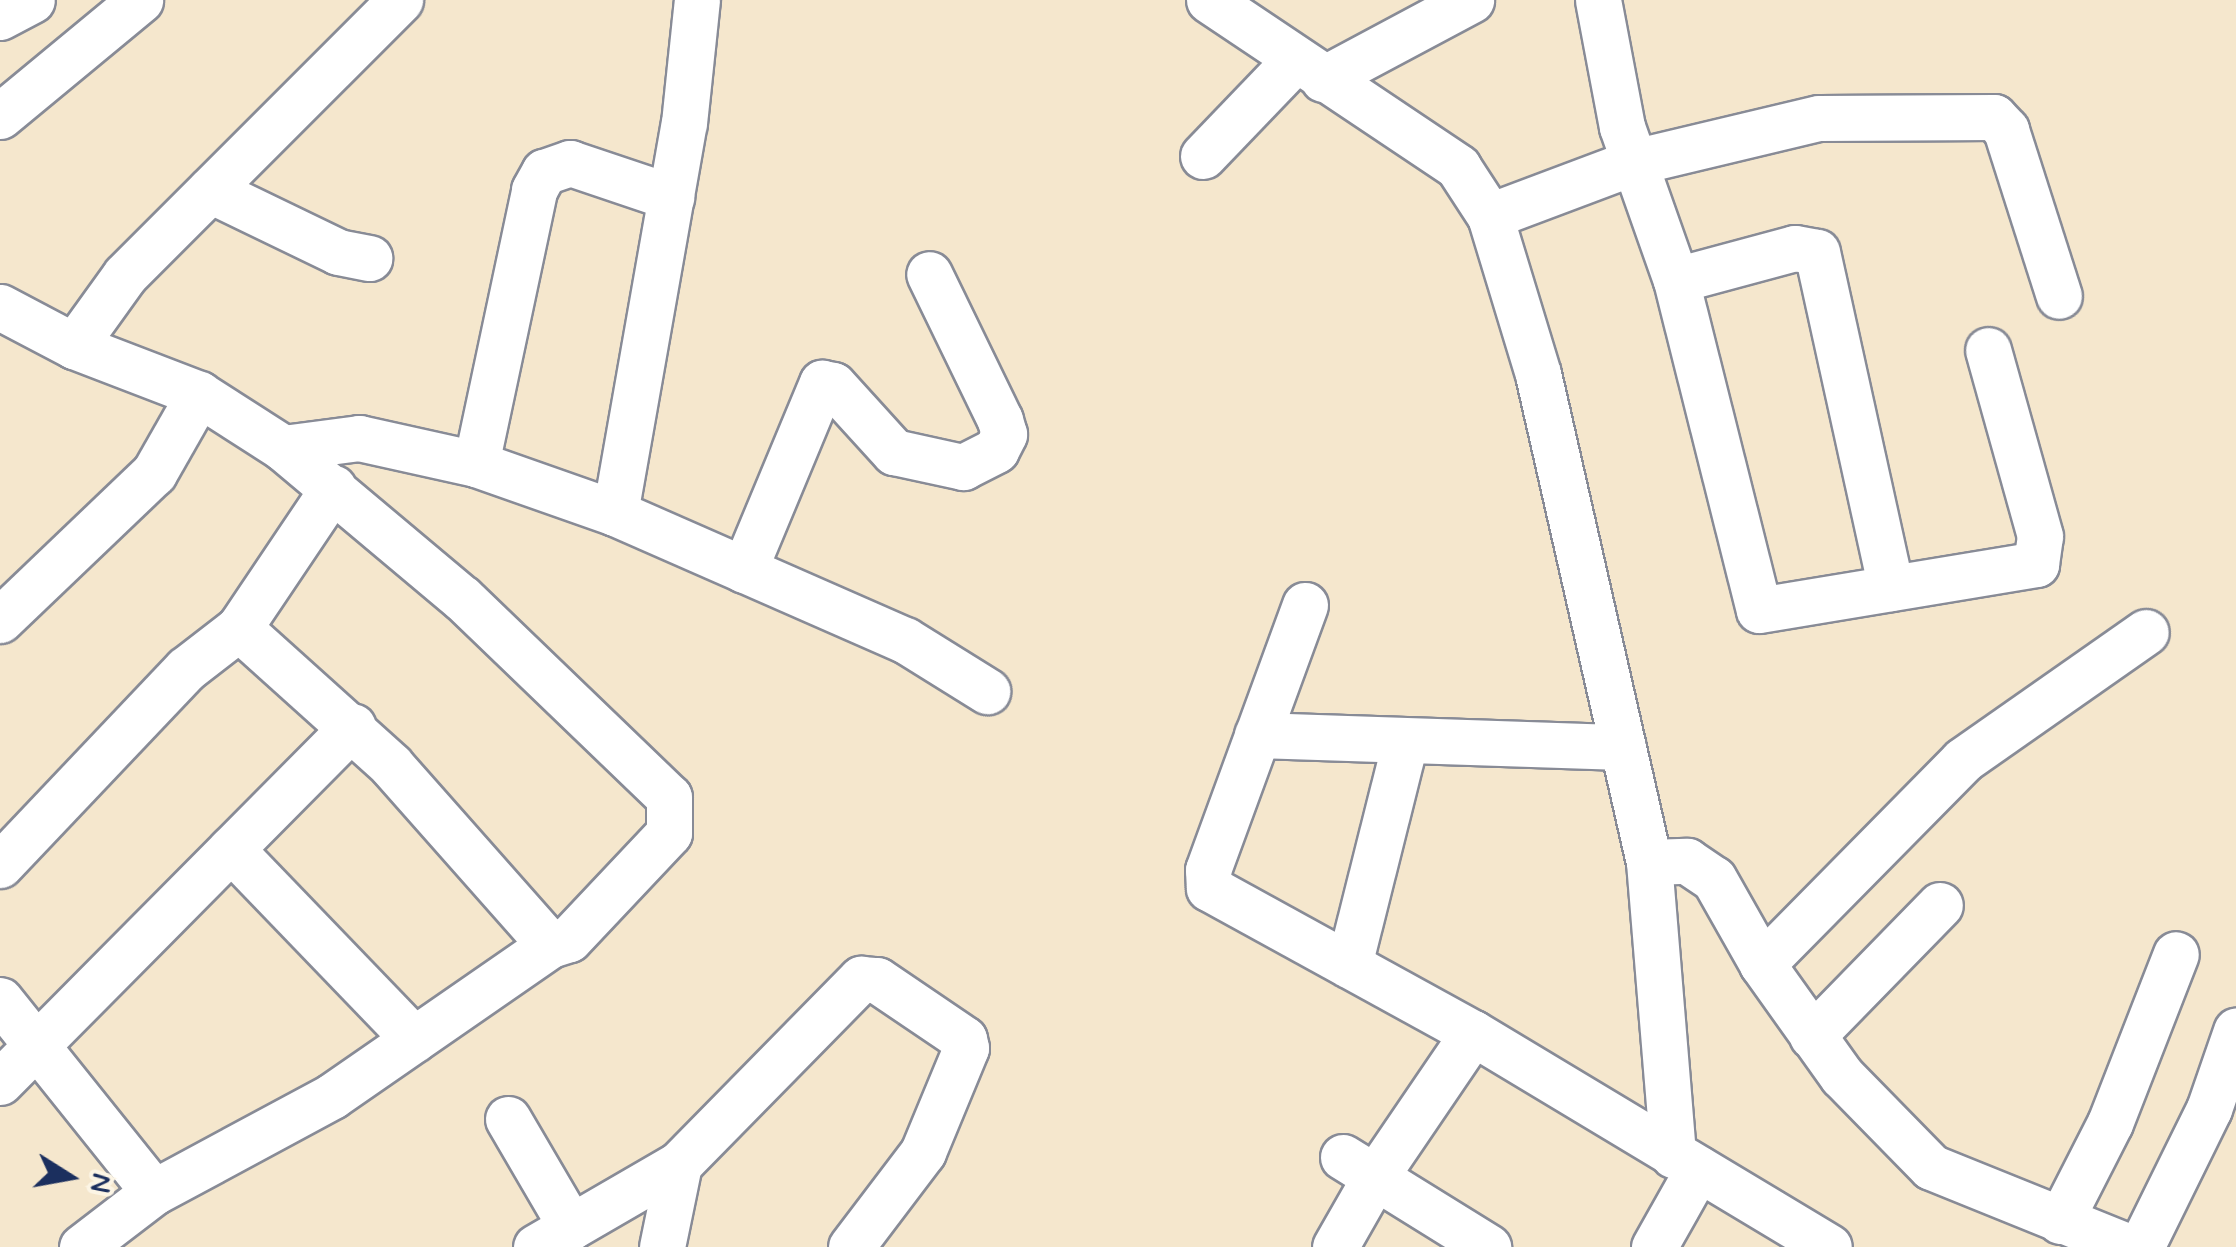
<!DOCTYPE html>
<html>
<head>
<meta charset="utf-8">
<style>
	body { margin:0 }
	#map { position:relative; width:2236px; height:1247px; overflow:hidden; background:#f5e7cd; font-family:Mynerve,sans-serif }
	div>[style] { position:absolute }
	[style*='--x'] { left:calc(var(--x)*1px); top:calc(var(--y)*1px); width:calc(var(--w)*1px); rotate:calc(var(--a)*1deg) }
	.roads { filter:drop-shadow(2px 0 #888b96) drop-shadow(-2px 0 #888b96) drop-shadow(0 2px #888b96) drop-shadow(0 -2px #888b96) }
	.minor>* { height:45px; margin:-22.5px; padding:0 22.5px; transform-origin:22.5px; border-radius:22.5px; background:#fff }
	span { translate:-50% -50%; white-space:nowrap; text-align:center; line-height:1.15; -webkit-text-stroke:9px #fcf5e5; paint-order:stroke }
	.north { position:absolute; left:20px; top:1127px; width:100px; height:100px; -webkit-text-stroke:8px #fcf5e5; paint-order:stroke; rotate:101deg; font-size:28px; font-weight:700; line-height:40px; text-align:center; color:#1b2f5e }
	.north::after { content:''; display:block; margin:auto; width:35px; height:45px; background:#1b2f5e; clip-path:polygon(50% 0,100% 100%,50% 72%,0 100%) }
</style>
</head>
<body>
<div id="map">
	<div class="roads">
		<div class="minor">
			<div style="--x:1209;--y:0;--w:300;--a:33.8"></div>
			<div style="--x:1458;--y:167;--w:59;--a:56.9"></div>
			<div style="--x:1490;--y:216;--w:165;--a:73.1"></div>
			<div style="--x:1538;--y:374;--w:500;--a:77.19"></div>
			<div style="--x:1649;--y:862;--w:294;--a:85.3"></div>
			<div style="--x:1598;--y:0;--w:129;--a:79.3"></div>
			<div style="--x:1622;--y:127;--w:162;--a:70.6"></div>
			<div style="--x:1676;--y:280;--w:340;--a:75.9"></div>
			<div style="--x:1759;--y:610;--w:281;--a:-9.4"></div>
			<div style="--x:2036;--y:564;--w:28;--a:-82"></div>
			<div style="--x:2040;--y:536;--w:193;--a:-105.6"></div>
			<div style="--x:0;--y:17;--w:36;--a:-28"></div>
			<div style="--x:1323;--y:79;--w:168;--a:-28.1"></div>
			<div style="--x:0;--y:116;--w:182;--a:-39.6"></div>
			<div style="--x:1203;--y:156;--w:132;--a:-46.2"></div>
			<div style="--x:210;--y:190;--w:142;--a:25.8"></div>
			<div style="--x:338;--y:252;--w:32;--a:11"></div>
			<div style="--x:1490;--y:216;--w:154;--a:-20.6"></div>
			<div style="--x:1634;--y:162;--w:190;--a:-13.4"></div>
			<div style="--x:1819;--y:118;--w:175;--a:-0.3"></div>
			<div style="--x:1994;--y:117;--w:18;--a:47"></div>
			<div style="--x:2006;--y:130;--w:174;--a:72.3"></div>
			<div style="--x:1676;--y:280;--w:123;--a:-15.1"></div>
			<div style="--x:1795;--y:248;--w:22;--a:10"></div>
			<div style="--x:1817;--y:252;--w:344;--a:77.6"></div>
			<div style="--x:0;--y:307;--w:84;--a:27.8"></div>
			<div style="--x:74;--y:346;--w:134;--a:21"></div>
			<div style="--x:199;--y:394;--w:100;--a:32.7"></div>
			<div style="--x:283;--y:448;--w:234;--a:40"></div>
			<div style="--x:462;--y:598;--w:287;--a:43.9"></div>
			<div style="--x:669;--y:797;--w:36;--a:90"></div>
			<div style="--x:669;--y:833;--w:146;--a:133.3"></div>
			<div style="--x:569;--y:939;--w:20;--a:162"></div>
			<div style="--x:74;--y:346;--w:87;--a:-54.3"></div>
			<div style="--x:125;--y:275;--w:389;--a:-45"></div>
			<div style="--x:283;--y:448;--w:77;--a:-7.5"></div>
			<div style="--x:359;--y:438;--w:120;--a:12.5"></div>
			<div style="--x:476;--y:464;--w:147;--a:19.4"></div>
			<div style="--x:615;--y:513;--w:317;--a:23.7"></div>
			<div style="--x:905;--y:640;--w:97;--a:31.9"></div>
			<div style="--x:476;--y:464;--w:280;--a:-78"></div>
			<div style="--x:534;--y:190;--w:21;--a:-61"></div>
			<div style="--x:544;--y:172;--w:28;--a:-19"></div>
			<div style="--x:570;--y:163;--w:107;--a:18.6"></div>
			<div style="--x:615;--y:513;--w:396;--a:-80"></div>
			<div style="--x:684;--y:123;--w:124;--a:-84"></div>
			<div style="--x:744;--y:570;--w:203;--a:-67.4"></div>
			<div style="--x:822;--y:383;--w:11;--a:10"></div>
			<div style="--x:833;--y:385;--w:91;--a:47.7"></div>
			<div style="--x:894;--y:452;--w:71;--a:12.3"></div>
			<div style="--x:963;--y:467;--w:37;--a:-27"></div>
			<div style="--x:996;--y:450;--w:18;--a:-63"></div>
			<div style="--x:1004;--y:434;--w:15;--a:-106"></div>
			<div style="--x:1000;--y:420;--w:162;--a:-115.9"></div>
			<div style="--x:1305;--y:605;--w:282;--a:110.1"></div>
			<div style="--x:1208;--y:870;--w:18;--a:87"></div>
			<div style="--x:1209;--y:888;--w:301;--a:28.8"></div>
			<div style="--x:1473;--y:1033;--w:415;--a:31"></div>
			<div style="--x:0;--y:620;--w:213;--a:-43.7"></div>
			<div style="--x:154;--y:473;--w:91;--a:-60.3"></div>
			<div style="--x:1257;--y:735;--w:366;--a:1.9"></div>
			<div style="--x:231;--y:849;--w:264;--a:46.1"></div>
			<div style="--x:1649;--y:862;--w:38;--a:-2"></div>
			<div style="--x:1687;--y:861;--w:32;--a:34"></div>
			<div style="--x:1714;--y:879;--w:98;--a:60.5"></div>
			<div style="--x:1762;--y:964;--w:138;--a:54.5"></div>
			<div style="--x:1842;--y:1076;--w:127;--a:45.6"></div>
			<div style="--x:1931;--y:1167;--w:214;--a:22"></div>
			<div style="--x:0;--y:865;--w:270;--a:-46.5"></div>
			<div style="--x:186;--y:669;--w:67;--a:-37.7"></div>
			<div style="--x:239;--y:628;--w:169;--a:-56.1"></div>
			<div style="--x:1762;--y:964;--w:286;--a:-45.4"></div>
			<div style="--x:1963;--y:760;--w:223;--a:-35"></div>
			<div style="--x:1349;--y:965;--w:230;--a:-75.9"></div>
			<div style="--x:0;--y:1000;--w:246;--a:51.3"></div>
			<div style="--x:1812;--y:1036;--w:183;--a:-45.7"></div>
			<div style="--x:0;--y:1082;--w:501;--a:-45.24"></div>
			<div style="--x:508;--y:1119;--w:125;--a:59.7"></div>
			<div style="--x:1343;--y:1157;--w:171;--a:31.8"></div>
			<div style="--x:2060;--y:1221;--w:110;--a:-63"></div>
			<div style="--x:2110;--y:1123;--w:181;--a:-68.7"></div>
			<div style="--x:82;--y:1247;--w:91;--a:-37.4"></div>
			<div style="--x:154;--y:1192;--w:202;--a:-28.3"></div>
			<div style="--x:332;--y:1096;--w:265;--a:-34.7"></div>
			<div style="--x:550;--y:945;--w:240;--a:-131.5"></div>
			<div style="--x:391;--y:765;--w:205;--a:-138"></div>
			<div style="--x:536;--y:1247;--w:165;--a:-30.1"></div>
			<div style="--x:679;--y:1164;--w:260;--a:-45.5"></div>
			<div style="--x:861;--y:979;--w:16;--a:4"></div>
			<div style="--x:877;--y:980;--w:105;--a:34.1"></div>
			<div style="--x:964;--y:1039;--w:9;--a:77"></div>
			<div style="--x:966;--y:1048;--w:113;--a:112.5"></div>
			<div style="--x:923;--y:1152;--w:119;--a:127.2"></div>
			<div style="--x:662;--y:1247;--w:85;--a:-78.4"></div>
			<div style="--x:1335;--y:1247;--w:81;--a:-60.3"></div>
			<div style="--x:1375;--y:1177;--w:174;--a:-55.8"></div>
			<div style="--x:1654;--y:1247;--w:90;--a:-60.6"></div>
			<div style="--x:2141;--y:1247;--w:154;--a:-63.8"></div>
			<div style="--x:2209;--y:1109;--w:83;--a:-70.9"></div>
		</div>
	</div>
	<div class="north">N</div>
</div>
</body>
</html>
